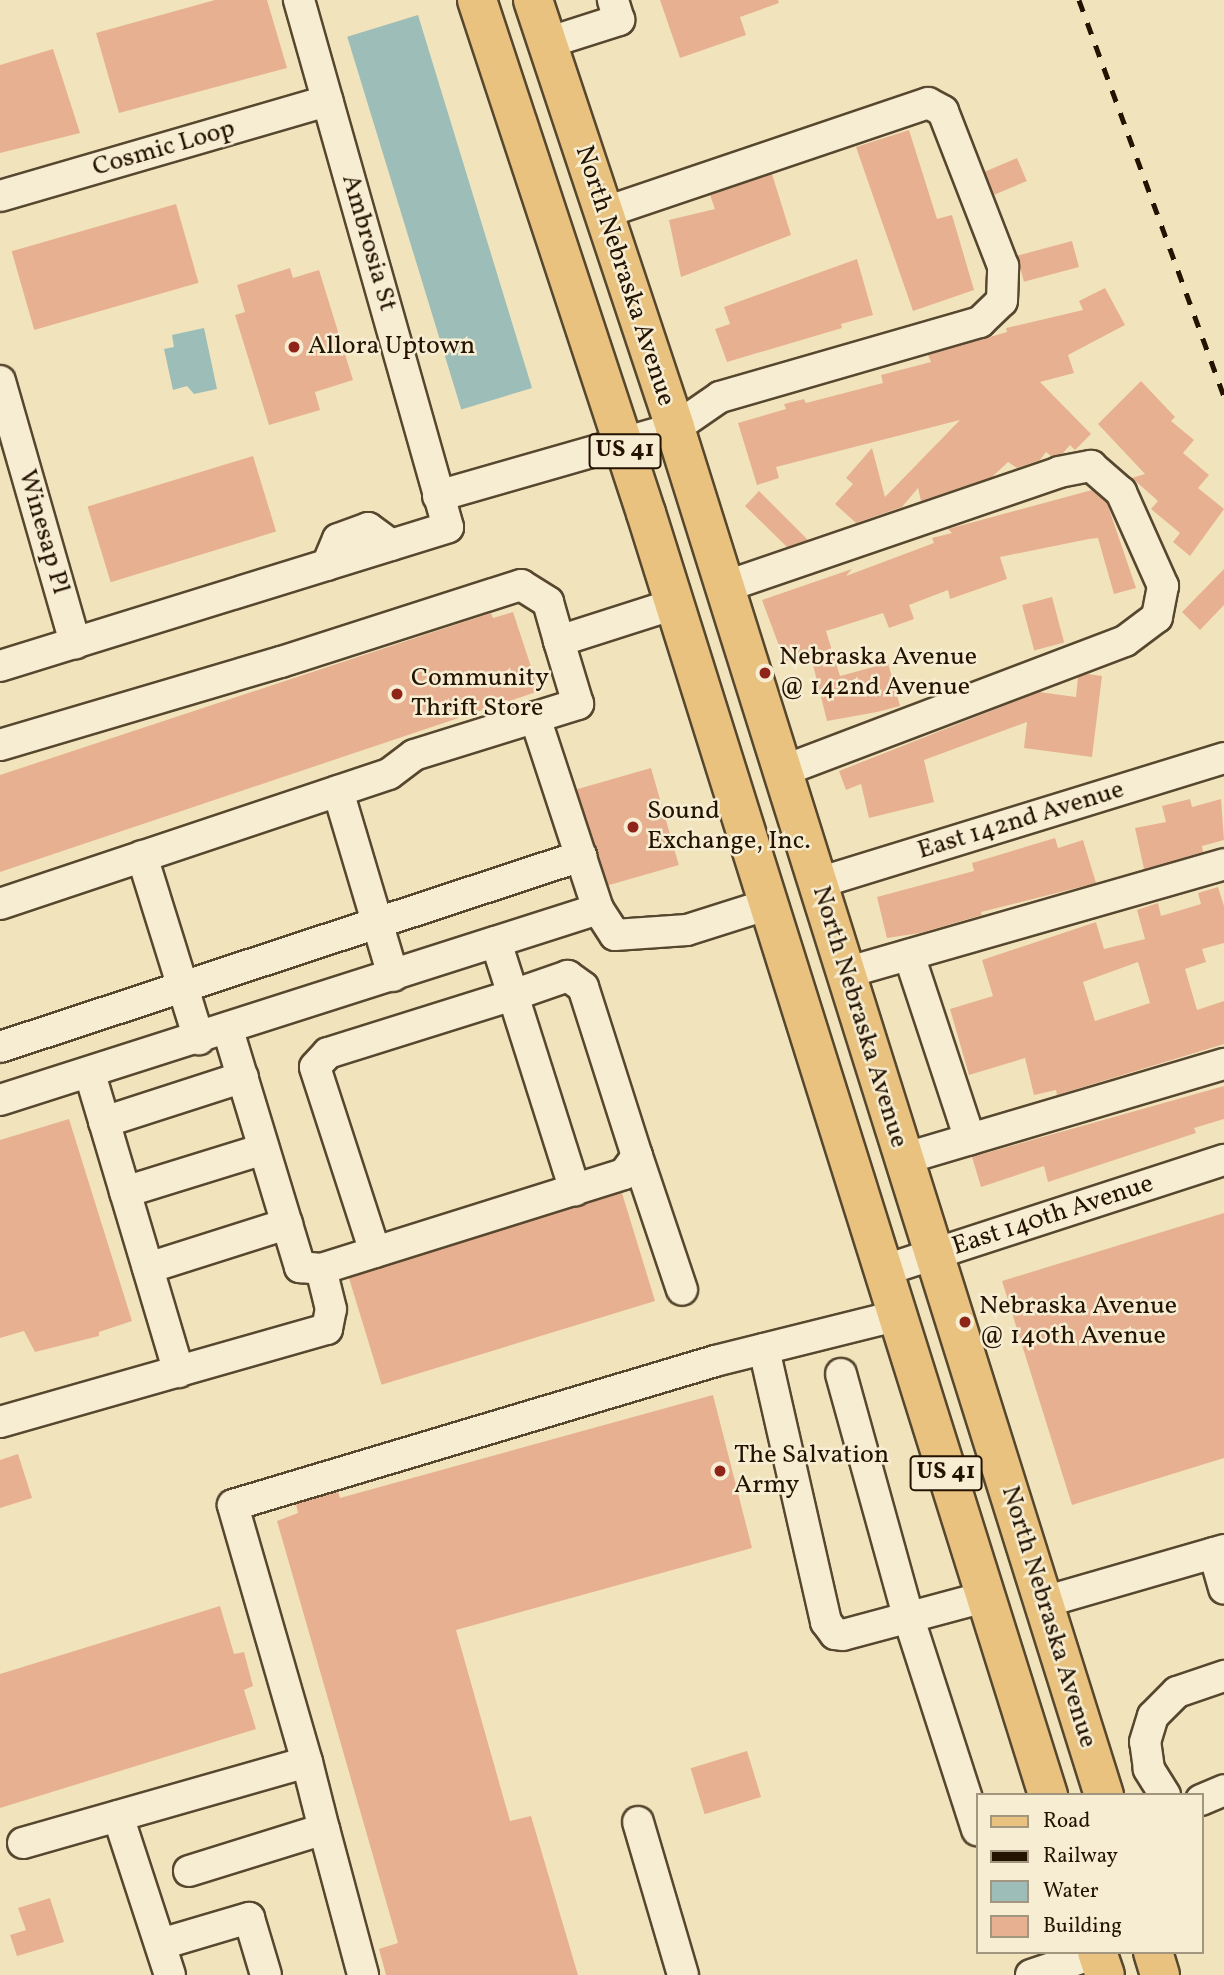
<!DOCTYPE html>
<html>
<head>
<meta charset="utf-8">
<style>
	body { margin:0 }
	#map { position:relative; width:1224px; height:1975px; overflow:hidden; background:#f1e4bc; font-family:Vollkorn,serif }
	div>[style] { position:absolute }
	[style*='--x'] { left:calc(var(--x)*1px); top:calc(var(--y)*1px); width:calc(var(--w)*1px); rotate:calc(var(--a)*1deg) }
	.water>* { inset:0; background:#9cbdb8; transform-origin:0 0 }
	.building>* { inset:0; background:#e7b191; transform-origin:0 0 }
	.roads { filter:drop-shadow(2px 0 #57472f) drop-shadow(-2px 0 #57472f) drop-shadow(0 2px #57472f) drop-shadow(0 -2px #57472f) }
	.minor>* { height:30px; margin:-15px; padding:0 15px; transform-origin:15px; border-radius:15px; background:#f6edd3 }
	.major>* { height:38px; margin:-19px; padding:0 19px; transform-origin:19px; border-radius:19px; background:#e8c27e }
	.rail>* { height:5px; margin-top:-2.5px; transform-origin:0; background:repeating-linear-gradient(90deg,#241300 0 12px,transparent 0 24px) }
	.dots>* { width:19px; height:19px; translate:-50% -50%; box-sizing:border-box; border:4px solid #f6edd3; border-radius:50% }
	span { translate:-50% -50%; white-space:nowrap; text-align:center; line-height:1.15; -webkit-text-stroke:5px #f6edd3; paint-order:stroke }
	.shield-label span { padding:2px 5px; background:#f6edd3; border:2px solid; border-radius:5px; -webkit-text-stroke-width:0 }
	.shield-label { font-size:24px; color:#241300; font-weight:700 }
	.street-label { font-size:26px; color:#241300 }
	.poi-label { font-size:26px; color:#241300 }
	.left { translate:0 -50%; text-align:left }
	.legend { position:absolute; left:976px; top:1793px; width:228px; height:161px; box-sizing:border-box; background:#f6edd3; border:2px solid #a2967f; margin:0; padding:9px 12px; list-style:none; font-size:21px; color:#241300 }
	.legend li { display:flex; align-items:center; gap:14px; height:35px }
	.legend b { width:35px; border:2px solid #a2967f }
</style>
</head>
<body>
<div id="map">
	<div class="water">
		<div style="left:418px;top:15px;width:390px;height:74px;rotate:73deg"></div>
		<div style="clip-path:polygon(204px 328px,217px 389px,194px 394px,187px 386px,173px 390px,164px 349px,174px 347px,172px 335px)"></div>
	</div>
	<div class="building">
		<div style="clip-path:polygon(215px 0,267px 0,287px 68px,119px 113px,96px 33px)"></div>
		<div style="clip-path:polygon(660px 0,778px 0,779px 3px,740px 17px,746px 35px,680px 58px)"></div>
		<div style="clip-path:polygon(53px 49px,80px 133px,0 153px,0 65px)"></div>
		<div style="clip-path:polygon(909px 130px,937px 219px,952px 215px,974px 290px,913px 311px,856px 147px)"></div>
		<div style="left:1017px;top:158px;width:25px;height:35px;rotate:67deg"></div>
		<div style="clip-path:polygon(772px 174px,791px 235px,681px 277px,669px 220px,715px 209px,710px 195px)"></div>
		<div style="left:176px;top:204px;width:82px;height:171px;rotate:74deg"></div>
		<div style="left:1072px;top:241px;width:27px;height:57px;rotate:75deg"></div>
		<div style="clip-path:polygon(857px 259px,873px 315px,841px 324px,842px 328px,727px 362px,715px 329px,730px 324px,724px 307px)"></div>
		<div style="clip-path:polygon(290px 268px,293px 278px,319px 270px,353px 380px,315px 392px,320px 410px,269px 425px,235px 315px,245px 312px,237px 285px)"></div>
		<div style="clip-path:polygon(1105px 288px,1125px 325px,1068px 355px,1074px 373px,1040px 382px,1091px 434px,1075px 450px,1070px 445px,1062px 454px,1051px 456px,1046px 452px,1040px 460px,1017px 468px,1008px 462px,992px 477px,921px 501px,918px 488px,902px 507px,856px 523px,835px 504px,853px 484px,846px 478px,872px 448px,885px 497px,960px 420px,776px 467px,779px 478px,757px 485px,738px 423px,786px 409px,784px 404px,804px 399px,806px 403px,883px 383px,881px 375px,931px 362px,928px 355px,1007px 332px,1006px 328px,1083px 310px,1079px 301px)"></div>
		<div style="clip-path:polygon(1141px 381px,1175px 417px,1171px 421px,1194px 440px,1183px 453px,1209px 475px,1198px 488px,1224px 509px,1190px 556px,1173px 542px,1180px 533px,1151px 509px,1158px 501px,1132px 478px,1145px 474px,1098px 424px)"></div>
		<div style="left:253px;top:456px;width:79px;height:173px;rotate:73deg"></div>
		<div style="clip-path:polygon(1092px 490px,1107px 503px,1136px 588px,1114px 594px,1098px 538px,1089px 539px,1000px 557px,1007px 579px,950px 599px,948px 590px,909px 605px,914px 619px,889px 628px,883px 613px,826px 631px,840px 676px,888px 663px,900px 706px,877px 712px,827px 721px,810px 653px,785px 662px,762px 600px,852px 569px,846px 576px,934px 543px,932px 538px,952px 533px,948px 529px)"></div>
		<div style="clip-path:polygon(759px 491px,808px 540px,787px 547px,745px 506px)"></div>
		<div style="clip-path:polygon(1224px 569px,1224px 605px,1200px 630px,1182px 612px)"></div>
		<div style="left:1052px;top:597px;width:47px;height:31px;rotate:75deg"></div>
		<div style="clip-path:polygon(513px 612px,539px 691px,0 872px,0 775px,491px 613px,493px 618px)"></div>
		<div style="clip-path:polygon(1088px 674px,1102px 676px,1092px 757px,1024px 748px,1027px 722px,924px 760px,934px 802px,869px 818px,861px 784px,846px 790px,839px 771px,1039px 692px,1076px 697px,1078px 677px)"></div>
		<div style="left:651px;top:768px;width:101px;height:77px;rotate:74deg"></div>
		<div style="clip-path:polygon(1190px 799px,1192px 807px,1221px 799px,1224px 840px,1202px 846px,1203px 852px,1144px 869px,1135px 828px,1166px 822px,1162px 806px)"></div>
		<div style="clip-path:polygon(1055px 838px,1058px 848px,1083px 840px,1096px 883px,981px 912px,982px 915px,920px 933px,887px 938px,877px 897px,974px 871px,972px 863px)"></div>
		<div style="clip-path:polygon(evenodd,1218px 887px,1224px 906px,1224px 943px,1202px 949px,1206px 962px,1185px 969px,1197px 1010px,1224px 1001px,1224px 1044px,1057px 1095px,1056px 1090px,1034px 1095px,1025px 1058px,969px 1075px,950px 1009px,993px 996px,982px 960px,1096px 922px,1104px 949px,1145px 939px,1137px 910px,1158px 903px,1161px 916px,1201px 904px,1198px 893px,1218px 887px,1138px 962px,1150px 1003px,1095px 1021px,1083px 982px,1138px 962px)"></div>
		<div style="clip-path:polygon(1224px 1086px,1224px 1119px,1194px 1128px,1196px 1133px,1048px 1182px,1044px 1166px,981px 1187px,972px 1157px)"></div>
		<div style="clip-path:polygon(69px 1119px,132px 1321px,99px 1332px,99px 1336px,35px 1352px,24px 1331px,0 1338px,0 1140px)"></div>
		<div style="left:622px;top:1193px;width:113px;height:286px;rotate:73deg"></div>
		<div style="clip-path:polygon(1224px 1213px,1224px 1458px,1072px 1505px,1002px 1281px)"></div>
		<div style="clip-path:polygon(713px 1395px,752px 1548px,456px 1630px,510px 1821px,531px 1816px,578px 1975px,386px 1975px,379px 1949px,398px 1943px,277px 1521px,298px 1513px,296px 1504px,338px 1492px,340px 1498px)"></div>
		<div style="clip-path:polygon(18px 1454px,32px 1498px,0 1508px,0 1460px)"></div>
		<div style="clip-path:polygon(220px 1606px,234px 1654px,244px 1652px,253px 1686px,244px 1690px,256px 1729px,0 1808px,0 1674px)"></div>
		<div style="left:747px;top:1751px;width:48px;height:59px;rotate:73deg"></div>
		<div style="clip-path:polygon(50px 1898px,64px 1942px,17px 1956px,10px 1935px,26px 1930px,18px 1908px)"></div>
	</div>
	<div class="roads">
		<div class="minor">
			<div style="--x:547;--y:43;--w:76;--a:-17.7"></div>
			<div style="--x:619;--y:20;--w:21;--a:-107"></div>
			<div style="--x:0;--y:196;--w:341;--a:-16.2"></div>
			<div style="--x:0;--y:381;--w:273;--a:74"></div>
			<div style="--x:438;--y:496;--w:247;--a:-16"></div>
			<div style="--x:675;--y:428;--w:55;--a:-34.6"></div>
			<div style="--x:720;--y:397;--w:271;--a:-16.1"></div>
			<div style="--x:980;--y:322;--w:30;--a:-44"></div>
			<div style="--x:1002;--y:301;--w:35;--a:-88"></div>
			<div style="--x:1003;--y:266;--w:166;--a:-111.2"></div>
			<div style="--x:943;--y:111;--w:17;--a:-152"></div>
			<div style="--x:928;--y:103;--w:343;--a:161.3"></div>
			<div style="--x:327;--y:565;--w:28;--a:-67"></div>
			<div style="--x:338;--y:539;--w:32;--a:-20"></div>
			<div style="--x:368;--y:528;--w:29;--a:36"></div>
			<div style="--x:724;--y:587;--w:354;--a:-18.9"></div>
			<div style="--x:1059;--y:472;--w:33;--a:-11"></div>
			<div style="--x:1091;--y:466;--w:40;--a:41"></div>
			<div style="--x:1121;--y:492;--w:103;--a:65.9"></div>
			<div style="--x:1163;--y:586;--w:32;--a:101"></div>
			<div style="--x:1157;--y:617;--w:40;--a:143"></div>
			<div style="--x:1125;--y:641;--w:367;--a:159.2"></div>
			<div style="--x:0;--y:666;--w:469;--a:-17.2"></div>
			<div style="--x:448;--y:527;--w:548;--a:-105.79"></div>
			<div style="--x:0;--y:745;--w:293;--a:-16.5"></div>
			<div style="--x:281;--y:662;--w:252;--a:-17.8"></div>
			<div style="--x:521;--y:585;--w:32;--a:32"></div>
			<div style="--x:548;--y:602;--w:41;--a:74.2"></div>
			<div style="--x:338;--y:791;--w:193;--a:73.4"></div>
			<div style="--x:142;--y:856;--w:192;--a:72.7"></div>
			<div style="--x:818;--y:883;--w:425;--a:-17.1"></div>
			<div style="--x:0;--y:904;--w:410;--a:-18.5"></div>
			<div style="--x:389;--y:774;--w:31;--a:-37"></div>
			<div style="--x:414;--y:755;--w:172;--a:-17.3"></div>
			<div style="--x:578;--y:704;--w:66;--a:-106.8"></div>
			<div style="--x:559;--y:641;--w:121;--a:-17.8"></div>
			<div style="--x:598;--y:909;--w:31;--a:57"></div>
			<div style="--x:615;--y:935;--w:72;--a:-4"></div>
			<div style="--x:687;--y:930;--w:86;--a:-17.6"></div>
			<div style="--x:909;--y:955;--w:194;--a:71.7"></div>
			<div style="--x:845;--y:973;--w:394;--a:-16"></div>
			<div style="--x:228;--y:1030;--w:248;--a:73.1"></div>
			<div style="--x:300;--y:1267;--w:21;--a:5"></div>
			<div style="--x:321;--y:1269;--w:318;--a:-17.4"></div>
			<div style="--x:624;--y:1174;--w:22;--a:-54"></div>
			<div style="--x:637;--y:1156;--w:177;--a:-107.7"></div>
			<div style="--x:583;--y:987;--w:19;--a:-144"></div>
			<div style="--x:568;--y:976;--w:58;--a:160.9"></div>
			<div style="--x:513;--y:995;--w:56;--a:-107.8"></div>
			<div style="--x:0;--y:1047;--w:612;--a:-18.2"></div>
			<div style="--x:90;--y:1074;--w:311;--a:73.4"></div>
			<div style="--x:0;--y:1100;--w:628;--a:-17.71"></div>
			<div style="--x:598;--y:909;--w:202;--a:-108.2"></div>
			<div style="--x:104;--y:1122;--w:146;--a:-17.9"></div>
			<div style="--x:637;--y:1156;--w:141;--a:71.4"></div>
			<div style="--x:903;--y:1159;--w:335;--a:-16.5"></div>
			<div style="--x:125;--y:1192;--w:145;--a:-17.2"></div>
			<div style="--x:375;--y:1252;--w:194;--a:-108"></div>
			<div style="--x:315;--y:1067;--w:19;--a:-47"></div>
			<div style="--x:328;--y:1053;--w:194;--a:-17.4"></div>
			<div style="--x:513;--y:995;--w:205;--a:72.4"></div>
			<div style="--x:148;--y:1268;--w:146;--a:-17.6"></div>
			<div style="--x:882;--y:1271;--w:360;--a:-18"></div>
			<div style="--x:764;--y:1349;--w:280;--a:77.2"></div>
			<div style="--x:826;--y:1622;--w:15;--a:53"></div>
			<div style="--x:835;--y:1634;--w:8;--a:7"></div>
			<div style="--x:843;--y:1635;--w:147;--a:-15"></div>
			<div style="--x:841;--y:1374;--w:254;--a:74.5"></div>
			<div style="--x:909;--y:1619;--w:222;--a:72.1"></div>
			<div style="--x:0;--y:1422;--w:340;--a:-15.9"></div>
			<div style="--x:327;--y:1329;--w:20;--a:-79"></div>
			<div style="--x:331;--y:1309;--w:41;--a:-104"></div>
			<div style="--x:1214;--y:1553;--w:37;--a:74"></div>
			<div style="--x:1044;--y:1602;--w:187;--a:-16.1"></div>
			<div style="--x:307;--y:1762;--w:69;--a:75.8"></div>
			<div style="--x:1165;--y:1795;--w:31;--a:-122"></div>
			<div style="--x:1149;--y:1769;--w:27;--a:-98"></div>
			<div style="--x:1145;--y:1742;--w:27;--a:-73"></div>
			<div style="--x:1153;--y:1716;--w:34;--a:-45"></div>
			<div style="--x:1177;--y:1692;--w:50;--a:-18.8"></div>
			<div style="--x:1201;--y:1800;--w:25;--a:-23"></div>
			<div style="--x:118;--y:1816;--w:167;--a:71.9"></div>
			<div style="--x:638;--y:1822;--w:159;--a:73.6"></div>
			<div style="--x:23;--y:1843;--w:295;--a:-15.9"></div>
			<div style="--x:307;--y:1762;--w:267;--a:-106.1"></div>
			<div style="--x:233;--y:1505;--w:503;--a:-16.63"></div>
			<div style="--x:715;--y:1361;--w:187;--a:-14"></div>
			<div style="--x:189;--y:1871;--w:141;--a:-17.3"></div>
			<div style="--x:324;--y:1829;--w:151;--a:75"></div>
			<div style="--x:161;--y:1944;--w:92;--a:-16.5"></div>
			<div style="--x:249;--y:1918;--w:59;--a:73.4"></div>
			<div style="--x:1031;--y:1975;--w:72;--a:-18.7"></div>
		</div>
		<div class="major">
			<div style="--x:477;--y:0;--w:540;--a:71.77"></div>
			<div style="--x:646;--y:513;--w:1344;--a:72.59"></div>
			<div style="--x:533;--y:0;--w:451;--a:71.6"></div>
			<div style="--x:675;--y:428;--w:1433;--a:72.58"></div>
			<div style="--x:1097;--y:1952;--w:24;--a:71"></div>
			<div style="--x:1153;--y:1952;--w:24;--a:73"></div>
		</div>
	</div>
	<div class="rail">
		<div style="--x:1079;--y:0;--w:422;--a:69.9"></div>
	</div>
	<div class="dots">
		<div style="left:294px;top:347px;background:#8f2418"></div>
		<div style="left:765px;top:673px;background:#8f2418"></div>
		<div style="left:397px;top:694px;background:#8f2418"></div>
		<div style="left:633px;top:827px;background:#8f2418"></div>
		<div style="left:965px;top:1322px;background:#8f2418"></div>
		<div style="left:720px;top:1471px;background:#8f2418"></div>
	</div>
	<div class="shield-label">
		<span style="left:625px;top:451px">US 41</span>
		<span style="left:946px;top:1473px">US 41</span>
	</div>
	<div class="street-label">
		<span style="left:164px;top:149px;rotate:-16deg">Cosmic Loop</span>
		<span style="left:368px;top:243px;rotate:74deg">Ambrosia St</span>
		<span style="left:624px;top:276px;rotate:72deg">North Nebraska Avenue</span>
		<span style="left:43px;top:532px;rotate:74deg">Winesap Pl</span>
		<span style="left:1021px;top:821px;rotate:-17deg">East 142nd Avenue</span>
		<span style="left:859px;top:1017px;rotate:73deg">North Nebraska Avenue</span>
		<span style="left:1053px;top:1216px;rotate:-18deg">East 140th Avenue</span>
		<span style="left:1048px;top:1617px;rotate:73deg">North Nebraska Avenue</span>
	</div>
	<div class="poi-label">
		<span class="left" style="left:308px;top:347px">Allora Uptown</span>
		<span class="left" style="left:779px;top:673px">Nebraska Avenue<br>@ 142nd Avenue</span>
		<span class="left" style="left:411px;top:694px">Community<br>Thrift Store</span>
		<span class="left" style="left:647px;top:827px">Sound<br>Exchange, Inc.</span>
		<span class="left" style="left:979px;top:1322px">Nebraska Avenue<br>@ 140th Avenue</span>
		<span class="left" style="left:734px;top:1471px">The Salvation<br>Army</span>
	</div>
	<ul class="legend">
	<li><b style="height:9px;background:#e8c27e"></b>Road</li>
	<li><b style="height:9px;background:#241300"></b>Railway</li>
	<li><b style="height:19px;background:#9cbdb8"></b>Water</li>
	<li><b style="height:19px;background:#e7b191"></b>Building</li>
	</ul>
</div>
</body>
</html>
